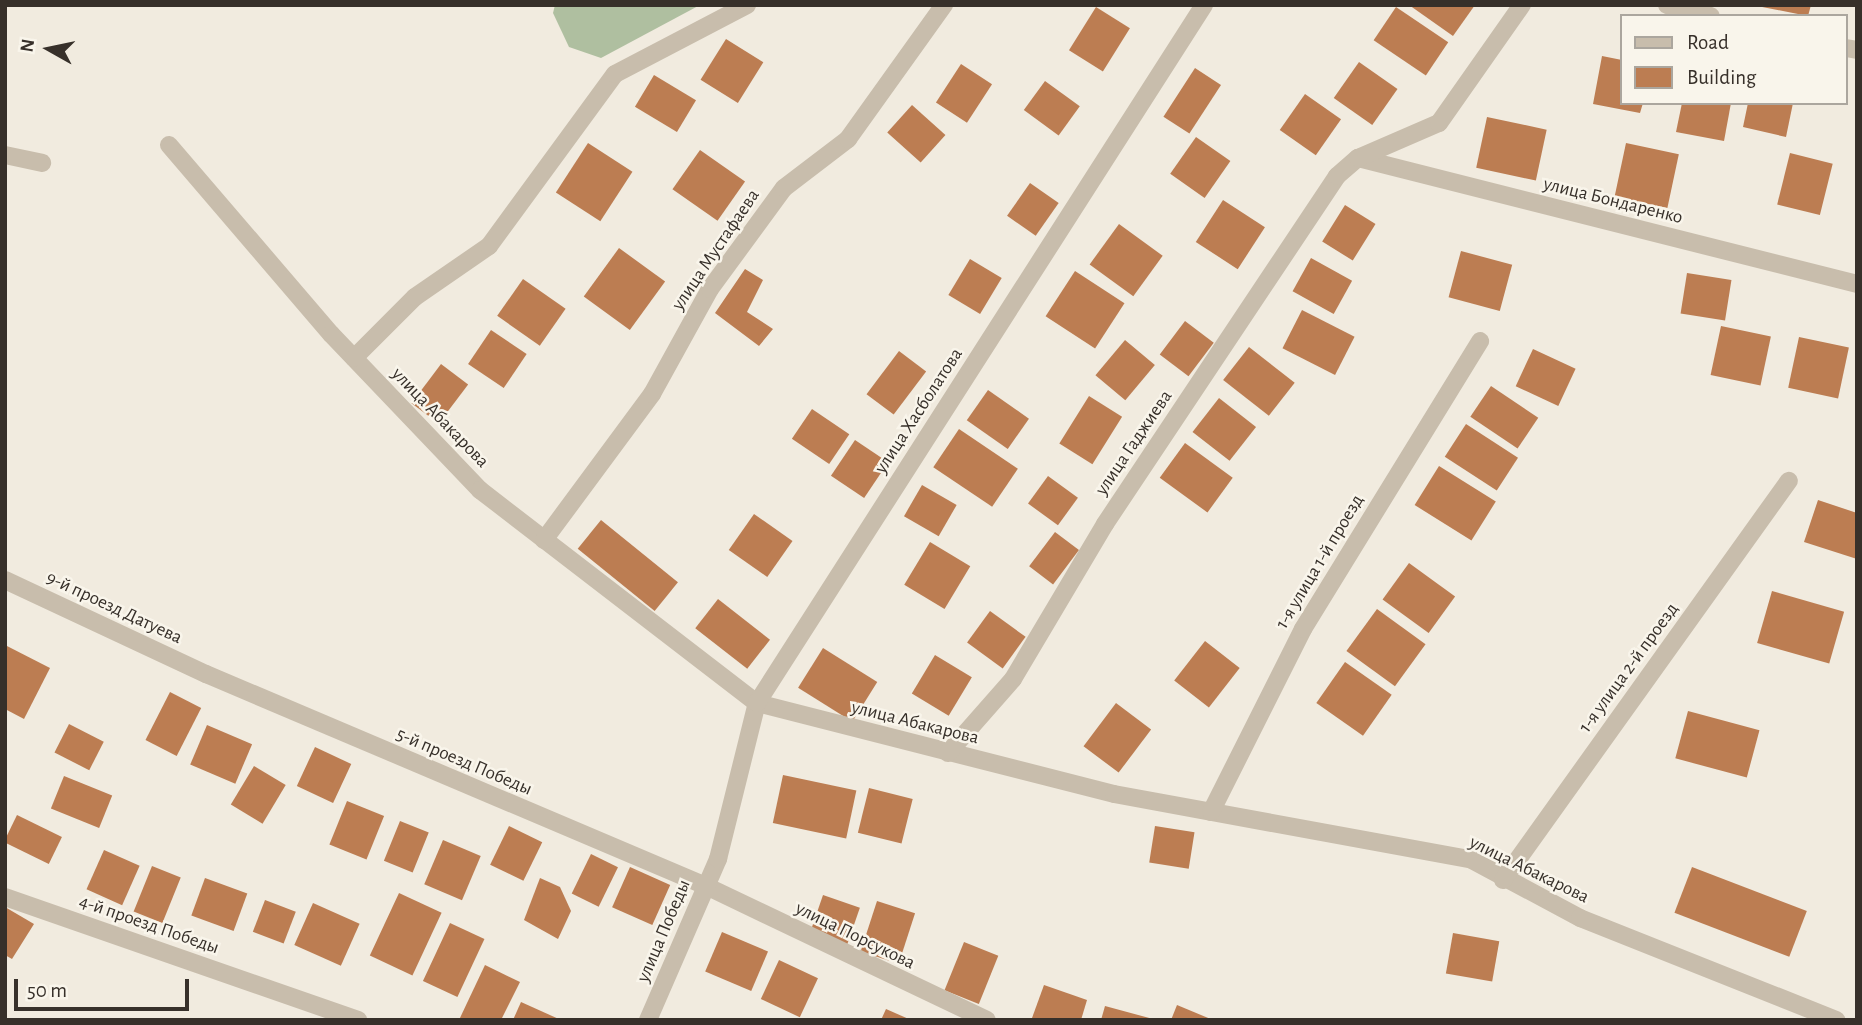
<!DOCTYPE html>
<html>
<head>
<meta charset="utf-8">
<style>
	body { margin:0 }
	#map { position:relative; width:1862px; height:1025px; overflow:hidden; background:#f1ebdf; font-family:"Alegreya Sans",sans-serif }
	div>[style] { position:absolute }
	[style*='--x'] { left:calc(var(--x)*1px); top:calc(var(--y)*1px); width:calc(var(--w)*1px); rotate:calc(var(--a)*1deg) }
	.green>* { inset:0; background:#afbfa0 }
	.building>* { inset:0; background:#bc7d52; transform-origin:0 0 }
	.street>* { height:18px; margin:-9px; padding:0 9px; transform-origin:9px; border-radius:9px; background:#c8bdac }
	span { translate:-50% -50%; white-space:nowrap; text-align:center; line-height:1.15; -webkit-text-stroke:5px #f9f5eb; paint-order:stroke }
	.street-label { font-size:19px; color:#37302a }
	.frame { position:absolute; inset:0; border:7px solid #37302a; pointer-events:none }
	.legend { position:absolute; left:1620px; top:14px; width:228px; height:91px; box-sizing:border-box; background:#f9f5eb; border:2px solid #aba69e; margin:0; padding:9px 12px; list-style:none; font-size:21px; color:#37302a }
	.legend li { display:flex; align-items:center; gap:14px; height:35px }
	.legend b { width:35px; border:2px solid #aba69e }
	.north { position:absolute; left:14px; top:14px; width:70px; height:70px; -webkit-text-stroke:5px #f9f5eb; paint-order:stroke; rotate:279deg; font-size:19px; font-weight:700; line-height:28px; text-align:center; color:#37302a }
	.north::after { content:''; display:block; margin:auto; width:24px; height:32px; background:#37302a; clip-path:polygon(50% 0,100% 100%,50% 72%,0 100%) }
	.scale { position:absolute; left:14px; top:979px; width:175px; height:32px; box-sizing:border-box; border:4px solid #37302a; border-top:0; padding-left:9px; font-size:21px; line-height:24px; white-space:nowrap; color:#37302a; -webkit-text-stroke:5px #f9f5eb; paint-order:stroke }
</style>
</head>
<body>
<div id="map">
	<div class="green">
		<div style="clip-path:polygon(555px 5px,700px 5px,601px 58px,569px 47px,553px 13px)"></div>
	</div>
	<div class="building">
		<div style="clip-path:polygon(1409px 5px,1475px 5px,1453px 36px)"></div>
		<div style="clip-path:polygon(1752px 5px,1811px 5px,1808px 16px)"></div>
		<div style="left:1096px;top:7px;width:40px;height:51px;rotate:32deg"></div>
		<div style="left:1396px;top:7px;width:63px;height:40px;rotate:34deg"></div>
		<div style="left:726px;top:39px;width:44px;height:48px;rotate:32deg"></div>
		<div style="clip-path:polygon(1602px 56px,1622px 60px,1622px 103px,1643px 103px,1640px 113px,1593px 104px)"></div>
		<div style="left:1359px;top:62px;width:47px;height:44px;rotate:35deg"></div>
		<div style="left:961px;top:64px;width:37px;height:46px;rotate:33deg"></div>
		<div style="left:1195px;top:68px;width:31px;height:58px;rotate:33deg"></div>
		<div style="left:654px;top:75px;width:49px;height:37px;rotate:31deg"></div>
		<div style="left:1045px;top:81px;width:43px;height:36px;rotate:36deg"></div>
		<div style="left:1305px;top:94px;width:44px;height:44px;rotate:35deg"></div>
		<div style="clip-path:polygon(1682px 103px,1731px 103px,1724px 141px,1676px 132px)"></div>
		<div style="clip-path:polygon(1748px 103px,1793px 103px,1786px 137px,1743px 127px)"></div>
		<div style="left:912px;top:105px;width:45px;height:37px;rotate:42deg"></div>
		<div style="left:1487px;top:117px;width:61px;height:52px;rotate:12deg"></div>
		<div style="left:1196px;top:137px;width:42px;height:45px;rotate:35deg"></div>
		<div style="left:588px;top:143px;width:53px;height:59px;rotate:33deg"></div>
		<div style="left:1626px;top:143px;width:54px;height:55px;rotate:12deg"></div>
		<div style="left:700px;top:150px;width:55px;height:48px;rotate:35deg"></div>
		<div style="left:1790px;top:153px;width:44px;height:53px;rotate:14deg"></div>
		<div style="left:1030px;top:183px;width:35px;height:40px;rotate:35deg"></div>
		<div style="left:1223px;top:200px;width:50px;height:50px;rotate:33deg"></div>
		<div style="left:1345px;top:205px;width:36px;height:43px;rotate:32deg"></div>
		<div style="left:1119px;top:224px;width:54px;height:50px;rotate:36deg"></div>
		<div style="left:619px;top:248px;width:57px;height:60px;rotate:36deg"></div>
		<div style="left:1461px;top:251px;width:53px;height:48px;rotate:15deg"></div>
		<div style="left:1311px;top:258px;width:47px;height:38px;rotate:29deg"></div>
		<div style="left:970px;top:259px;width:37px;height:42px;rotate:31deg"></div>
		<div style="clip-path:polygon(745px 269px,763px 280px,747px 312px,773px 329px,759px 346px,715px 313px)"></div>
		<div style="left:1075px;top:271px;width:59px;height:54px;rotate:33deg"></div>
		<div style="left:1687px;top:273px;width:45px;height:41px;rotate:9deg"></div>
		<div style="left:523px;top:279px;width:52px;height:45px;rotate:35deg"></div>
		<div style="left:1302px;top:310px;width:59px;height:43px;rotate:27deg"></div>
		<div style="left:1185px;top:321px;width:36px;height:42px;rotate:37deg"></div>
		<div style="left:1721px;top:326px;width:51px;height:50px;rotate:12deg"></div>
		<div style="left:491px;top:330px;width:43px;height:41px;rotate:34deg"></div>
		<div style="left:1799px;top:337px;width:51px;height:52px;rotate:12deg"></div>
		<div style="left:1125px;top:340px;width:39px;height:46px;rotate:40deg"></div>
		<div style="left:1249px;top:347px;width:58px;height:42px;rotate:38deg"></div>
		<div style="left:1533px;top:349px;width:47px;height:41px;rotate:25deg"></div>
		<div style="left:899px;top:351px;width:34px;height:54px;rotate:37deg"></div>
		<div style="left:441px;top:364px;width:34px;height:49px;rotate:37deg"></div>
		<div style="left:1491px;top:386px;width:57px;height:37px;rotate:34deg"></div>
		<div style="left:988px;top:390px;width:50px;height:37px;rotate:35deg"></div>
		<div style="left:1089px;top:396px;width:39px;height:56px;rotate:32deg"></div>
		<div style="left:1219px;top:398px;width:47px;height:43px;rotate:38deg"></div>
		<div style="left:812px;top:409px;width:45px;height:36px;rotate:34deg"></div>
		<div style="left:1466px;top:424px;width:62px;height:39px;rotate:33deg"></div>
		<div style="left:959px;top:429px;width:71px;height:46px;rotate:34deg"></div>
		<div style="left:855px;top:440px;width:40px;height:43px;rotate:34deg"></div>
		<div style="left:1185px;top:443px;width:59px;height:43px;rotate:36deg"></div>
		<div style="left:1439px;top:466px;width:67px;height:46px;rotate:32deg"></div>
		<div style="left:1048px;top:476px;width:37px;height:34px;rotate:36deg"></div>
		<div style="left:922px;top:485px;width:40px;height:36px;rotate:30deg"></div>
		<div style="clip-path:polygon(1818px 500px,1857px 513px,1857px 559px,1804px 542px)"></div>
		<div style="left:754px;top:514px;width:47px;height:44px;rotate:35deg"></div>
		<div style="left:601px;top:520px;width:99px;height:37px;rotate:39deg"></div>
		<div style="left:1055px;top:532px;width:30px;height:43px;rotate:37deg"></div>
		<div style="left:930px;top:542px;width:47px;height:50px;rotate:31deg"></div>
		<div style="left:1409px;top:563px;width:57px;height:45px;rotate:36deg"></div>
		<div style="left:1772px;top:591px;width:75px;height:54px;rotate:16deg"></div>
		<div style="left:718px;top:599px;width:66px;height:37px;rotate:38deg"></div>
		<div style="left:1377px;top:609px;width:60px;height:52px;rotate:36deg"></div>
		<div style="left:990px;top:611px;width:44px;height:39px;rotate:36deg"></div>
		<div style="left:1205px;top:641px;width:44px;height:50px;rotate:38deg"></div>
		<div style="clip-path:polygon(5px 645px,50px 668px,24px 719px,5px 709px)"></div>
		<div style="left:823px;top:648px;width:64px;height:47px;rotate:32deg"></div>
		<div style="left:935px;top:655px;width:43px;height:45px;rotate:31deg"></div>
		<div style="left:1345px;top:662px;width:57px;height:50px;rotate:35deg"></div>
		<div style="left:170px;top:692px;width:35px;height:54px;rotate:27deg"></div>
		<div style="left:1116px;top:703px;width:44px;height:54px;rotate:37deg"></div>
		<div style="left:1688px;top:711px;width:74px;height:49px;rotate:15deg"></div>
		<div style="left:69px;top:724px;width:39px;height:32px;rotate:27deg"></div>
		<div style="left:207px;top:725px;width:49px;height:43px;rotate:23deg"></div>
		<div style="left:315px;top:747px;width:40px;height:43px;rotate:25deg"></div>
		<div style="left:254px;top:766px;width:37px;height:45px;rotate:31deg"></div>
		<div style="left:783px;top:775px;width:75px;height:49px;rotate:12deg"></div>
		<div style="left:64px;top:776px;width:52px;height:35px;rotate:22deg"></div>
		<div style="left:869px;top:788px;width:45px;height:46px;rotate:14deg"></div>
		<div style="left:347px;top:801px;width:40px;height:47px;rotate:22deg"></div>
		<div style="left:17px;top:815px;width:50px;height:30px;rotate:26deg"></div>
		<div style="left:400px;top:821px;width:31px;height:43px;rotate:22deg"></div>
		<div style="left:509px;top:826px;width:37px;height:43px;rotate:26deg"></div>
		<div style="left:1155px;top:826px;width:40px;height:37px;rotate:9deg"></div>
		<div style="left:443px;top:840px;width:41px;height:48px;rotate:23deg"></div>
		<div style="left:104px;top:850px;width:39px;height:43px;rotate:24deg"></div>
		<div style="left:591px;top:854px;width:30px;height:44px;rotate:26deg"></div>
		<div style="left:152px;top:866px;width:31px;height:49px;rotate:22deg"></div>
		<div style="left:630px;top:867px;width:44px;height:44px;rotate:24deg"></div>
		<div style="left:1692px;top:867px;width:123px;height:49px;rotate:21deg"></div>
		<div style="left:205px;top:878px;width:45px;height:40px;rotate:20deg"></div>
		<div style="clip-path:polygon(540px 878px,560px 887px,571px 911px,558px 939px,524px 920px)"></div>
		<div style="left:399px;top:893px;width:47px;height:69px;rotate:25deg"></div>
		<div style="left:823px;top:895px;width:39px;height:39px;rotate:19deg"></div>
		<div style="left:265px;top:900px;width:33px;height:34px;rotate:21deg"></div>
		<div style="left:877px;top:901px;width:40px;height:53px;rotate:18deg"></div>
		<div style="left:313px;top:903px;width:51px;height:46px;rotate:24deg"></div>
		<div style="clip-path:polygon(5px 907px,34px 924px,12px 959px,5px 955px)"></div>
		<div style="left:450px;top:923px;width:38px;height:64px;rotate:25deg"></div>
		<div style="left:722px;top:932px;width:50px;height:43px;rotate:23deg"></div>
		<div style="left:1453px;top:933px;width:47px;height:41px;rotate:10deg"></div>
		<div style="left:964px;top:942px;width:37px;height:52px;rotate:22deg"></div>
		<div style="left:779px;top:960px;width:43px;height:43px;rotate:25deg"></div>
		<div style="clip-path:polygon(485px 965px,520px 982px,501px 1020px,459px 1020px)"></div>
		<div style="clip-path:polygon(1044px 985px,1087px 1000px,1081px 1020px,1032px 1018px)"></div>
		<div style="clip-path:polygon(521px 1002px,561px 1020px,513px 1020px)"></div>
		<div style="clip-path:polygon(1177px 1005px,1213px 1020px,1171px 1020px)"></div>
		<div style="clip-path:polygon(1105px 1006px,1153px 1019px,1153px 1020px,1101px 1020px)"></div>
		<div style="clip-path:polygon(886px 1009px,911px 1020px,881px 1020px)"></div>
	</div>
	<div class="street">
		<div style="--x:1667;--y:5;--w:45;--a:14"></div>
		<div style="--x:1846;--y:48;--w:11;--a:10"></div>
		<div style="--x:169;--y:145;--w:249;--a:49.4"></div>
		<div style="--x:331;--y:334;--w:216;--a:46.3"></div>
		<div style="--x:480;--y:490;--w:349;--a:37.6"></div>
		<div style="--x:757;--y:703;--w:368;--a:14.3"></div>
		<div style="--x:1114;--y:794;--w:364;--a:10.4"></div>
		<div style="--x:1472;--y:860;--w:123;--a:28.2"></div>
		<div style="--x:1580;--y:918;--w:276;--a:21.7"></div>
		<div style="--x:5;--y:155;--w:38;--a:12"></div>
		<div style="--x:1358;--y:158;--w:515;--a:14.17"></div>
		<div style="--x:354;--y:358;--w:86;--a:-45"></div>
		<div style="--x:415;--y:297;--w:90;--a:-34.6"></div>
		<div style="--x:489;--y:246;--w:213;--a:-53.8"></div>
		<div style="--x:615;--y:74;--w:149;--a:-27.6"></div>
		<div style="--x:544;--y:540;--w:182;--a:-53.5"></div>
		<div style="--x:652;--y:394;--w:120;--a:-61.1"></div>
		<div style="--x:710;--y:289;--w:125;--a:-53.8"></div>
		<div style="--x:784;--y:188;--w:81;--a:-37.4"></div>
		<div style="--x:848;--y:139;--w:165;--a:-54.4"></div>
		<div style="--x:5;--y:580;--w:222;--a:25.1"></div>
		<div style="--x:206;--y:674;--w:543;--a:22.98"></div>
		<div style="--x:706;--y:886;--w:311;--a:25.5"></div>
		<div style="--x:948;--y:753;--w:98;--a:-48.7"></div>
		<div style="--x:1013;--y:679;--w:180;--a:-59.3"></div>
		<div style="--x:1105;--y:524;--w:418;--a:-56.3"></div>
		<div style="--x:1337;--y:176;--w:28;--a:-41"></div>
		<div style="--x:1358;--y:158;--w:88;--a:-23.4"></div>
		<div style="--x:1439;--y:123;--w:144;--a:-54.9"></div>
		<div style="--x:1211;--y:812;--w:205;--a:-63.3"></div>
		<div style="--x:1303;--y:629;--w:338;--a:-58.4"></div>
		<div style="--x:1503;--y:880;--w:491;--a:-54.4"></div>
		<div style="--x:5;--y:897;--w:374;--a:19.2"></div>
		<div style="--x:648;--y:1020;--w:176;--a:-66.5"></div>
		<div style="--x:718;--y:859;--w:161;--a:-76"></div>
		<div style="--x:757;--y:703;--w:829;--a:-57.36"></div>
	</div>
	<div class="street-label">
		<span style="left:1613px;top:201px;rotate:14deg">улица Бондаренко</span>
		<span style="left:716px;top:250px;rotate:-56deg">улица Мустафаева</span>
		<span style="left:919px;top:411px;rotate:-57deg">улица Хасболатова</span>
		<span style="left:440px;top:418px;rotate:46deg">улица Абакарова</span>
		<span style="left:1134px;top:443px;rotate:-56deg">улица Гаджиева</span>
		<span style="left:1320px;top:562px;rotate:-59deg">1-я улица 1-й проезд</span>
		<span style="left:114px;top:608px;rotate:25deg">9-й проезд Датуева</span>
		<span style="left:1629px;top:668px;rotate:-54deg">1-я улица 2-й проезд</span>
		<span style="left:915px;top:723px;rotate:14deg">улица Абакарова</span>
		<span style="left:464px;top:762px;rotate:23deg">5-й проезд Победы</span>
		<span style="left:1529px;top:870px;rotate:26deg">улица Абакарова</span>
		<span style="left:149px;top:925px;rotate:19deg">4-й проезд Победы</span>
		<span style="left:664px;top:931px;rotate:-67deg">улица Победы</span>
		<span style="left:855px;top:936px;rotate:26deg">улица Порсукова</span>
	</div>
	<div class="frame"></div>
	<ul class="legend">
	<li><b style="height:9px;background:#c8bdac"></b>Road</li>
	<li><b style="height:19px;background:#bc7d52"></b>Building</li>
	</ul>
	<div class="north">N</div>
	<div class="scale">50 m</div>
</div>
</body>
</html>
